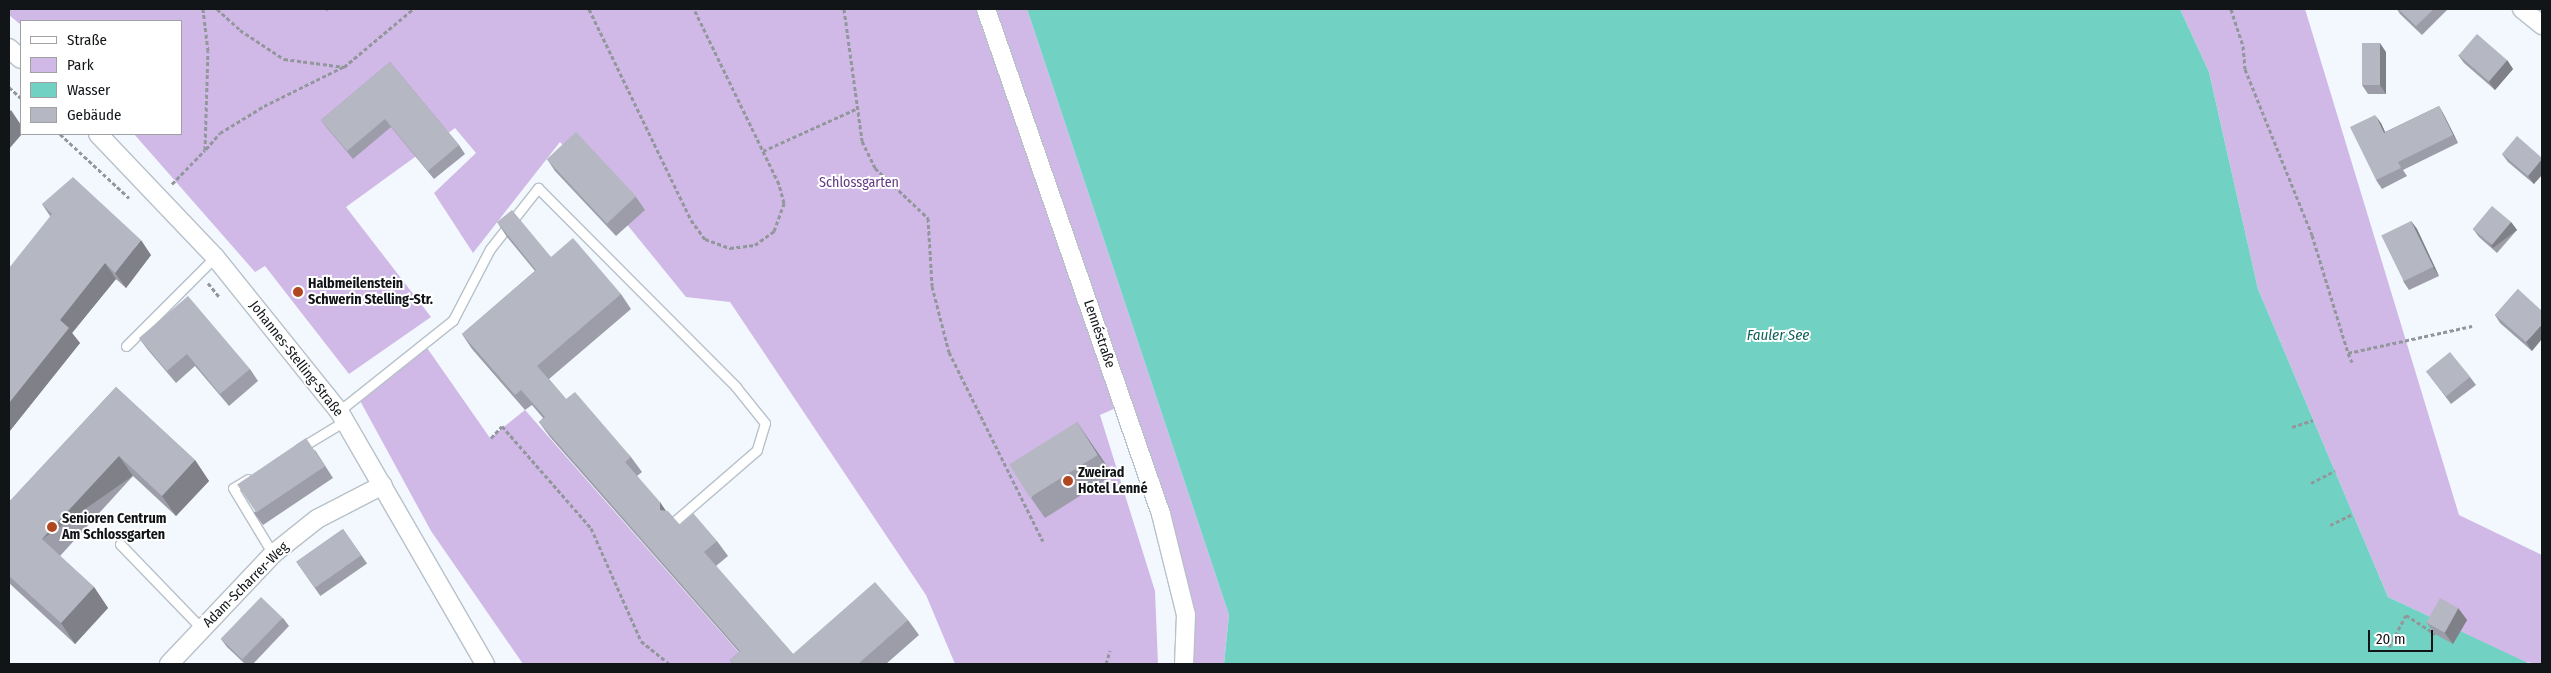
<!DOCTYPE html>
<html>
<head>
<meta charset="utf-8">
<style>
	body { margin:0 }
	#map { position:relative; width:2551px; height:673px; overflow:hidden; background:#f2f8fe; font-family:"Fira Sans Condensed",sans-serif }
	div>[style] { position:absolute }
	[style*='--x'] { left:calc(var(--x)*1px); top:calc(var(--y)*1px); width:calc(var(--w)*1px); rotate:calc(var(--a)*1deg) }
	.green>* { inset:0; background:#d0b9e7 }
	.water>* { inset:0; background:#71d2c3 }
	.path>* { height:3px; margin-top:-1.5px; transform-origin:0; background:repeating-linear-gradient(90deg,#92979b 0 4px,transparent 0 6.5px) }
	.roads { filter:drop-shadow(1px 0 #b7c1c9) drop-shadow(-1px 0 #b7c1c9) drop-shadow(0 1px #b7c1c9) drop-shadow(0 -1px #b7c1c9) }
	.lane>* { height:9px; margin:-4.5px; padding:0 4.5px; transform-origin:4.5px; border-radius:4.5px; background:#fff }
	.street>* { height:18px; margin:-9px; padding:0 9px; transform-origin:9px; border-radius:9px; background:#fff }
	.wall>* { inset:0; background:#9c9da8; transform-origin:0 0 }
	.shaded-wall>* { inset:0; background:#7f8088; transform-origin:0 0 }
	.building>* { inset:0; background:#b5b7c3; transform-origin:0 0 }
	.dots>* { width:14px; height:14px; translate:-50% -50%; box-sizing:border-box; border:2px solid #fff; border-radius:50% }
	span { translate:-50% -50%; white-space:nowrap; text-align:center; line-height:1.15; -webkit-text-stroke:4px #fff; paint-order:stroke }
	.park-label { font-size:14px; color:#623983 }
	.poi-label { font-size:14px; color:#121518; font-weight:700 }
	.left { translate:0 -50%; text-align:left }
	.street-label { font-size:14px; color:#121518 }
	.water-label { font-size:15px; color:#106158; font-style:italic }
	.frame { position:absolute; inset:0; border:10px solid #121518; pointer-events:none }
	.legend { position:absolute; left:20px; top:20px; width:162px; height:115px; box-sizing:border-box; background:#fff; border:1px solid #a0a1a3; margin:0; padding:6px 9px; list-style:none; font-size:15px; color:#121518 }
	.legend li { display:flex; align-items:center; gap:10px; height:25px }
	.legend b { width:25px; border:1px solid #a0a1a3 }
	.scale { position:absolute; left:2368px; top:630px; width:65px; height:22px; box-sizing:border-box; border:2px solid #121518; border-top:0; padding-left:6px; font-size:15px; line-height:18px; white-space:nowrap; color:#121518; -webkit-text-stroke:4px #fff; paint-order:stroke }
</style>
</head>
<body>
<div id="map">
	<div class="green">
		<div style="clip-path:polygon(9px 9px,984px 9px,1118px 407px,1100px 415px,1155px 591px,1158px 664px,955px 664px,926px 595px,730px 302px,686px 297px,560px 142px,473px 253px,434px 193px,476px 153px,455px 128px,346px 207px,431px 317px,349px 374px,265px 266px,255px 272px,134px 134px,181px 134px,181px 21px,21px 21px,21px 25px,9px 15px)"></div>
		<div style="clip-path:polygon(986px 9px,1027px 9px,1229px 615px,1224px 664px,1184px 664px,1186px 615px)"></div>
		<div style="clip-path:polygon(2180px 9px,2305px 9px,2459px 515px,2542px 555px,2542px 664px,2524px 662px,2388px 597px,2258px 289px,2209px 72px)"></div>
		<div style="clip-path:polygon(425px 345px,490px 438px,525px 410px,749px 664px,523px 664px,431px 531px,358px 397px)"></div>
	</div>
	<div class="water">
		<div style="clip-path:polygon(1027px 9px,2180px 9px,2209px 72px,2258px 289px,2388px 597px,2530px 664px,1224px 664px,1229px 615px)"></div>
	</div>
	<div class="path">
		<div style="--x:217;--y:9;--w:31;--a:42"></div>
		<div style="--x:240;--y:30;--w:53;--a:33.4"></div>
		<div style="--x:284;--y:59;--w:61;--a:7.6"></div>
		<div style="--x:344;--y:67;--w:90;--a:-40"></div>
		<div style="--x:327;--y:9;--w:1;--a:45"></div>
		<div style="--x:589;--y:9;--w:234;--a:64.2"></div>
		<div style="--x:691;--y:220;--w:24;--a:54"></div>
		<div style="--x:705;--y:239;--w:27;--a:20"></div>
		<div style="--x:730;--y:248;--w:25;--a:-7"></div>
		<div style="--x:755;--y:245;--w:24;--a:-36"></div>
		<div style="--x:774;--y:231;--w:30;--a:-70"></div>
		<div style="--x:784;--y:203;--w:20;--a:-105"></div>
		<div style="--x:779;--y:184;--w:195;--a:-115.9"></div>
		<div style="--x:844;--y:9;--w:133;--a:82.2"></div>
		<div style="--x:862;--y:141;--w:30;--a:64"></div>
		<div style="--x:875;--y:168;--w:73;--a:43.3"></div>
		<div style="--x:928;--y:218;--w:68;--a:86.6"></div>
		<div style="--x:932;--y:286;--w:68;--a:75.6"></div>
		<div style="--x:949;--y:352;--w:211;--a:63.6"></div>
		<div style="--x:2231;--y:9;--w:39;--a:72"></div>
		<div style="--x:2243;--y:46;--w:23;--a:85"></div>
		<div style="--x:2245;--y:69;--w:179;--a:68"></div>
		<div style="--x:2312;--y:235;--w:123;--a:73"></div>
		<div style="--x:2348;--y:353;--w:127;--a:-12.3"></div>
		<div style="--x:9;--y:87;--w:16;--a:43"></div>
		<div style="--x:60;--y:134;--w:94;--a:42.8"></div>
		<div style="--x:206;--y:149;--w:21;--a:-49"></div>
		<div style="--x:220;--y:133;--w:52;--a:-31.5"></div>
		<div style="--x:264;--y:106;--w:88;--a:-26.3"></div>
		<div style="--x:763;--y:151;--w:104;--a:-24.4"></div>
		<div style="--x:172;--y:184;--w:47;--a:-45.9"></div>
		<div style="--x:205;--y:150;--w:99;--a:-88.3"></div>
		<div style="--x:208;--y:51;--w:42;--a:-96.8"></div>
		<div style="--x:208;--y:283;--w:19;--a:51"></div>
		<div style="--x:2348;--y:353;--w:10;--a:66"></div>
		<div style="--x:2292;--y:427;--w:22;--a:-18"></div>
		<div style="--x:491;--y:438;--w:16;--a:-47"></div>
		<div style="--x:502;--y:426;--w:135;--a:48.9"></div>
		<div style="--x:591;--y:528;--w:124;--a:66.1"></div>
		<div style="--x:641;--y:641;--w:36;--a:39"></div>
		<div style="--x:2311;--y:483;--w:27;--a:-27"></div>
		<div style="--x:2330;--y:525;--w:25;--a:-26"></div>
		<div style="--x:2389;--y:647;--w:36;--a:-62"></div>
		<div style="--x:2406;--y:615;--w:35;--a:33"></div>
		<div style="--x:1106;--y:664;--w:14;--a:-73"></div>
	</div>
	<div class="roads">
		<div class="lane">
			<div style="--x:126;--y:346;--w:126;--a:-45"></div>
			<div style="--x:339;--y:411;--w:146;--a:-38.6"></div>
			<div style="--x:453;--y:320;--w:80;--a:-62.5"></div>
			<div style="--x:490;--y:249;--w:78;--a:-51.8"></div>
			<div style="--x:538;--y:188;--w:281;--a:45.1"></div>
			<div style="--x:736;--y:387;--w:46;--a:51.1"></div>
			<div style="--x:765;--y:423;--w:28;--a:107"></div>
			<div style="--x:757;--y:450;--w:108;--a:139.1"></div>
			<div style="--x:300;--y:448;--w:52;--a:-31"></div>
			<div style="--x:248;--y:479;--w:17;--a:149"></div>
			<div style="--x:233;--y:488;--w:77;--a:58.8"></div>
			<div style="--x:120;--y:544;--w:118;--a:46"></div>
		</div>
		<div class="street">
			<div style="--x:986;--y:9;--w:534;--a:70.89"></div>
			<div style="--x:1161;--y:514;--w:104;--a:76.1"></div>
			<div style="--x:1186;--y:615;--w:49;--a:92.3"></div>
			<div style="--x:2522;--y:9;--w:26;--a:39"></div>
			<div style="--x:9;--y:48;--w:16;--a:43"></div>
			<div style="--x:98;--y:134;--w:170;--a:46.4"></div>
			<div style="--x:215;--y:257;--w:198;--a:51.2"></div>
			<div style="--x:339;--y:411;--w:292;--a:60"></div>
			<div style="--x:169;--y:664;--w:151;--a:-46.6"></div>
			<div style="--x:273;--y:554;--w:56;--a:-38.5"></div>
			<div style="--x:317;--y:519;--w:74;--a:-27.3"></div>
		</div>
	</div>
	<div class="wall">
		<div style="clip-path:polygon(2397px 9px,2446px 9px,2447px 10px,2422px 35px,2400px 14px)"></div>
		<div style="clip-path:polygon(2386px 52px,2386px 94px,2368px 94px,2362px 85px)"></div>
		<div style="clip-path:polygon(2458px 55px,2507px 60px,2513px 69px,2495px 90px,2464px 63px)"></div>
		<div style="clip-path:polygon(390px 62px,459px 145px,465px 154px,434px 179px,391px 127px,353px 159px,327px 128px,321px 120px)"></div>
		<div style="clip-path:polygon(2439px 106px,2444px 115px,2458px 143px,2403px 170px,2407px 176px,2382px 189px,2376px 180px,2381px 123px,2385px 132px)"></div>
		<div style="clip-path:polygon(2502px 154px,2542px 158px,2534px 184px,2508px 162px)"></div>
		<div style="clip-path:polygon(547px 159px,636px 197px,645px 210px,616px 236px,555px 171px)"></div>
		<div style="clip-path:polygon(42px 204px,151px 255px,126px 288px,116px 279px,72px 333px,80px 343px,9px 432px,50px 216px)"></div>
		<div style="clip-path:polygon(2411px 221px,2417px 229px,2439px 276px,2409px 290px,2403px 281px)"></div>
		<div style="clip-path:polygon(497px 222px,551px 257px,621px 294px,631px 309px,549px 379px,566px 399px,631px 457px,642px 472px,637px 476px,666px 511px,680px 525px,717px 541px,728px 556px,716px 566px,793px 654px,908px 620px,919px 635px,886px 664px,733px 664px,730px 660px,739px 652px,550px 437px,539px 422px,543px 418px,532px 405px,525px 410px,472px 349px,462px 334px,535px 271px,507px 237px)"></div>
		<div style="clip-path:polygon(2511px 222px,2517px 230px,2497px 253px,2479px 237px,2473px 229px)"></div>
		<div style="clip-path:polygon(2518px 289px,2532px 351px,2500px 323px,2495px 315px)"></div>
		<div style="clip-path:polygon(139px 338px,250px 369px,258px 381px,229px 406px,195px 366px,176px 383px,148px 350px)"></div>
		<div style="clip-path:polygon(2426px 371px,2470px 377px,2476px 385px,2451px 404px)"></div>
		<div style="clip-path:polygon(116px 387px,195px 460px,209px 481px,176px 516px,133px 476px,60px 556px,94px 587px,108px 608px,75px 644px,9px 583px,9px 502px)"></div>
		<div style="clip-path:polygon(1077px 422px,1113px 475px,1045px 518px,1031px 498px)"></div>
		<div style="clip-path:polygon(315px 450px,333px 478px,263px 525px,254px 513px)"></div>
		<div style="left:343px;top:529px;width:42px;height:57px;rotate:55deg"></div>
		<div style="clip-path:polygon(2458px 608px,2467px 620px,2453px 644px,2435px 634px,2426px 622px)"></div>
		<div style="clip-path:polygon(283px 618px,289px 626px,253px 664px,245px 664px,227px 647px,221px 639px)"></div>
	</div>
	<div class="shaded-wall">
		<div style="clip-path:polygon(2380px 43px,2386px 52px,2386px 94px,2380px 85px)"></div>
		<div style="clip-path:polygon(2507px 60px,2513px 69px,2495px 90px,2489px 82px)"></div>
		<div style="clip-path:polygon(2439px 106px,2444px 115px,2458px 143px,2453px 135px)"></div>
		<div style="clip-path:polygon(11px 110px,21px 125px,22px 134px,9px 149px,9px 112px)"></div>
		<div style="clip-path:polygon(2375px 115px,2381px 123px,2389px 141px,2384px 133px)"></div>
		<div style="clip-path:polygon(2542px 159px,2542px 175px,2534px 184px,2528px 176px)"></div>
		<div style="clip-path:polygon(2411px 221px,2417px 229px,2439px 276px,2433px 267px)"></div>
		<div style="left:2511px;top:222px;width:10px;height:30px;rotate:53deg"></div>
		<div style="clip-path:polygon(141px 240px,151px 255px,126px 288px,115px 273px)"></div>
		<div style="clip-path:polygon(105px 263px,116px 279px,72px 333px,80px 343px,9px 432px,9px 403px,60px 320px)"></div>
		<div style="clip-path:polygon(2542px 324px,2542px 339px,2532px 351px,2526px 342px)"></div>
		<div style="clip-path:polygon(1077px 422px,1091px 443px,1113px 475px,1098px 455px)"></div>
		<div style="left:119px;top:456px;width:24px;height:113px;rotate:55deg"></div>
		<div style="clip-path:polygon(195px 460px,209px 481px,176px 516px,162px 496px)"></div>
		<div style="clip-path:polygon(660px 502px,670px 517px,660px 510px)"></div>
		<div style="clip-path:polygon(94px 587px,108px 608px,75px 644px,61px 623px)"></div>
		<div style="clip-path:polygon(2458px 608px,2467px 620px,2453px 644px,2444px 632px)"></div>
	</div>
	<div class="building">
		<div style="clip-path:polygon(2398px 9px,2434px 9px,2416px 26px)"></div>
		<div style="left:2477px;top:34px;width:40px;height:28px;rotate:41deg"></div>
		<div style="left:2380px;top:43px;width:42px;height:18px;rotate:90deg"></div>
		<div style="clip-path:polygon(390px 62px,459px 145px,428px 171px,385px 119px,347px 151px,321px 120px)"></div>
		<div style="clip-path:polygon(2439px 106px,2453px 135px,2398px 162px,2401px 168px,2376px 180px,2350px 127px,2375px 115px,2384px 133px)"></div>
		<div style="left:576px;top:132px;width:88px;height:40px;rotate:47deg"></div>
		<div style="clip-path:polygon(2517px 136px,2542px 158px,2542px 159px,2528px 176px,2502px 154px)"></div>
		<div style="clip-path:polygon(73px 177px,141px 240px,115px 273px,105px 263px,60px 320px,69px 328px,9px 403px,9px 268px,52px 214px,42px 204px)"></div>
		<div style="left:2492px;top:206px;width:25px;height:30px;rotate:40deg"></div>
		<div style="clip-path:polygon(512px 210px,551px 257px,573px 238px,621px 294px,537px 366px,566px 399px,575px 392px,631px 457px,625px 462px,660px 502px,660px 510px,668px 511px,680px 525px,693px 513px,717px 541px,704px 552px,793px 654px,875px 582px,908px 620px,858px 664px,734px 664px,730px 660px,740px 651px,539px 422px,545px 417px,521px 390px,515px 395px,462px 334px,536px 270px,497px 222px)"></div>
		<div style="left:2411px;top:221px;width:51px;height:33px;rotate:64deg"></div>
		<div style="clip-path:polygon(2518px 289px,2542px 311px,2542px 324px,2526px 342px,2495px 315px)"></div>
		<div style="clip-path:polygon(188px 296px,250px 369px,220px 394px,187px 354px,167px 371px,139px 338px)"></div>
		<div style="left:2450px;top:352px;width:32px;height:31px;rotate:51deg"></div>
		<div style="clip-path:polygon(116px 387px,195px 460px,162px 496px,119px 456px,42px 539px,94px 587px,61px 623px,9px 576px,9px 502px)"></div>
		<div style="left:1077px;top:422px;width:39px;height:80px;rotate:58deg"></div>
		<div style="left:306px;top:438px;width:34px;height:83px;rotate:56deg"></div>
		<div style="left:343px;top:529px;width:32px;height:57px;rotate:55deg"></div>
		<div style="left:261px;top:597px;width:30px;height:58px;rotate:44deg"></div>
		<div style="left:2440px;top:598px;width:21px;height:28px;rotate:29deg"></div>
	</div>
	<div class="dots">
		<div style="left:298px;top:292px;background:#af4820"></div>
		<div style="left:1068px;top:481px;background:#af4820"></div>
		<div style="left:52px;top:527px;background:#af4820"></div>
	</div>
	<div class="park-label">
		<span style="left:859px;top:183px">Schlossgarten</span>
	</div>
	<div class="poi-label">
		<span class="left" style="left:308px;top:292px">Halbmeilenstein<br>Schwerin Stelling-Str.</span>
		<span class="left" style="left:1078px;top:481px">Zweirad<br>Hotel Lenné</span>
		<span class="left" style="left:62px;top:527px">Senioren Centrum<br>Am Schlossgarten</span>
	</div>
	<div class="street-label">
		<span style="left:1099px;top:334px;rotate:71deg">Lennéstraße</span>
		<span style="left:296px;top:359px;rotate:52deg">Johannes-Stelling-Straße</span>
		<span style="left:246px;top:585px;rotate:-45deg">Adam-Scharrer-Weg</span>
	</div>
	<div class="water-label">
		<span style="left:1778px;top:336px">Fauler See</span>
	</div>
	<div class="frame"></div>
	<ul class="legend">
	<li><b style="height:6px;background:#fff"></b>Straße</li>
	<li><b style="height:14px;background:#d0b9e7"></b>Park</li>
	<li><b style="height:14px;background:#71d2c3"></b>Wasser</li>
	<li><b style="height:14px;background:#b5b7c3"></b>Gebäude</li>
	</ul>
	<div class="scale">20 m</div>
</div>
</body>
</html>
